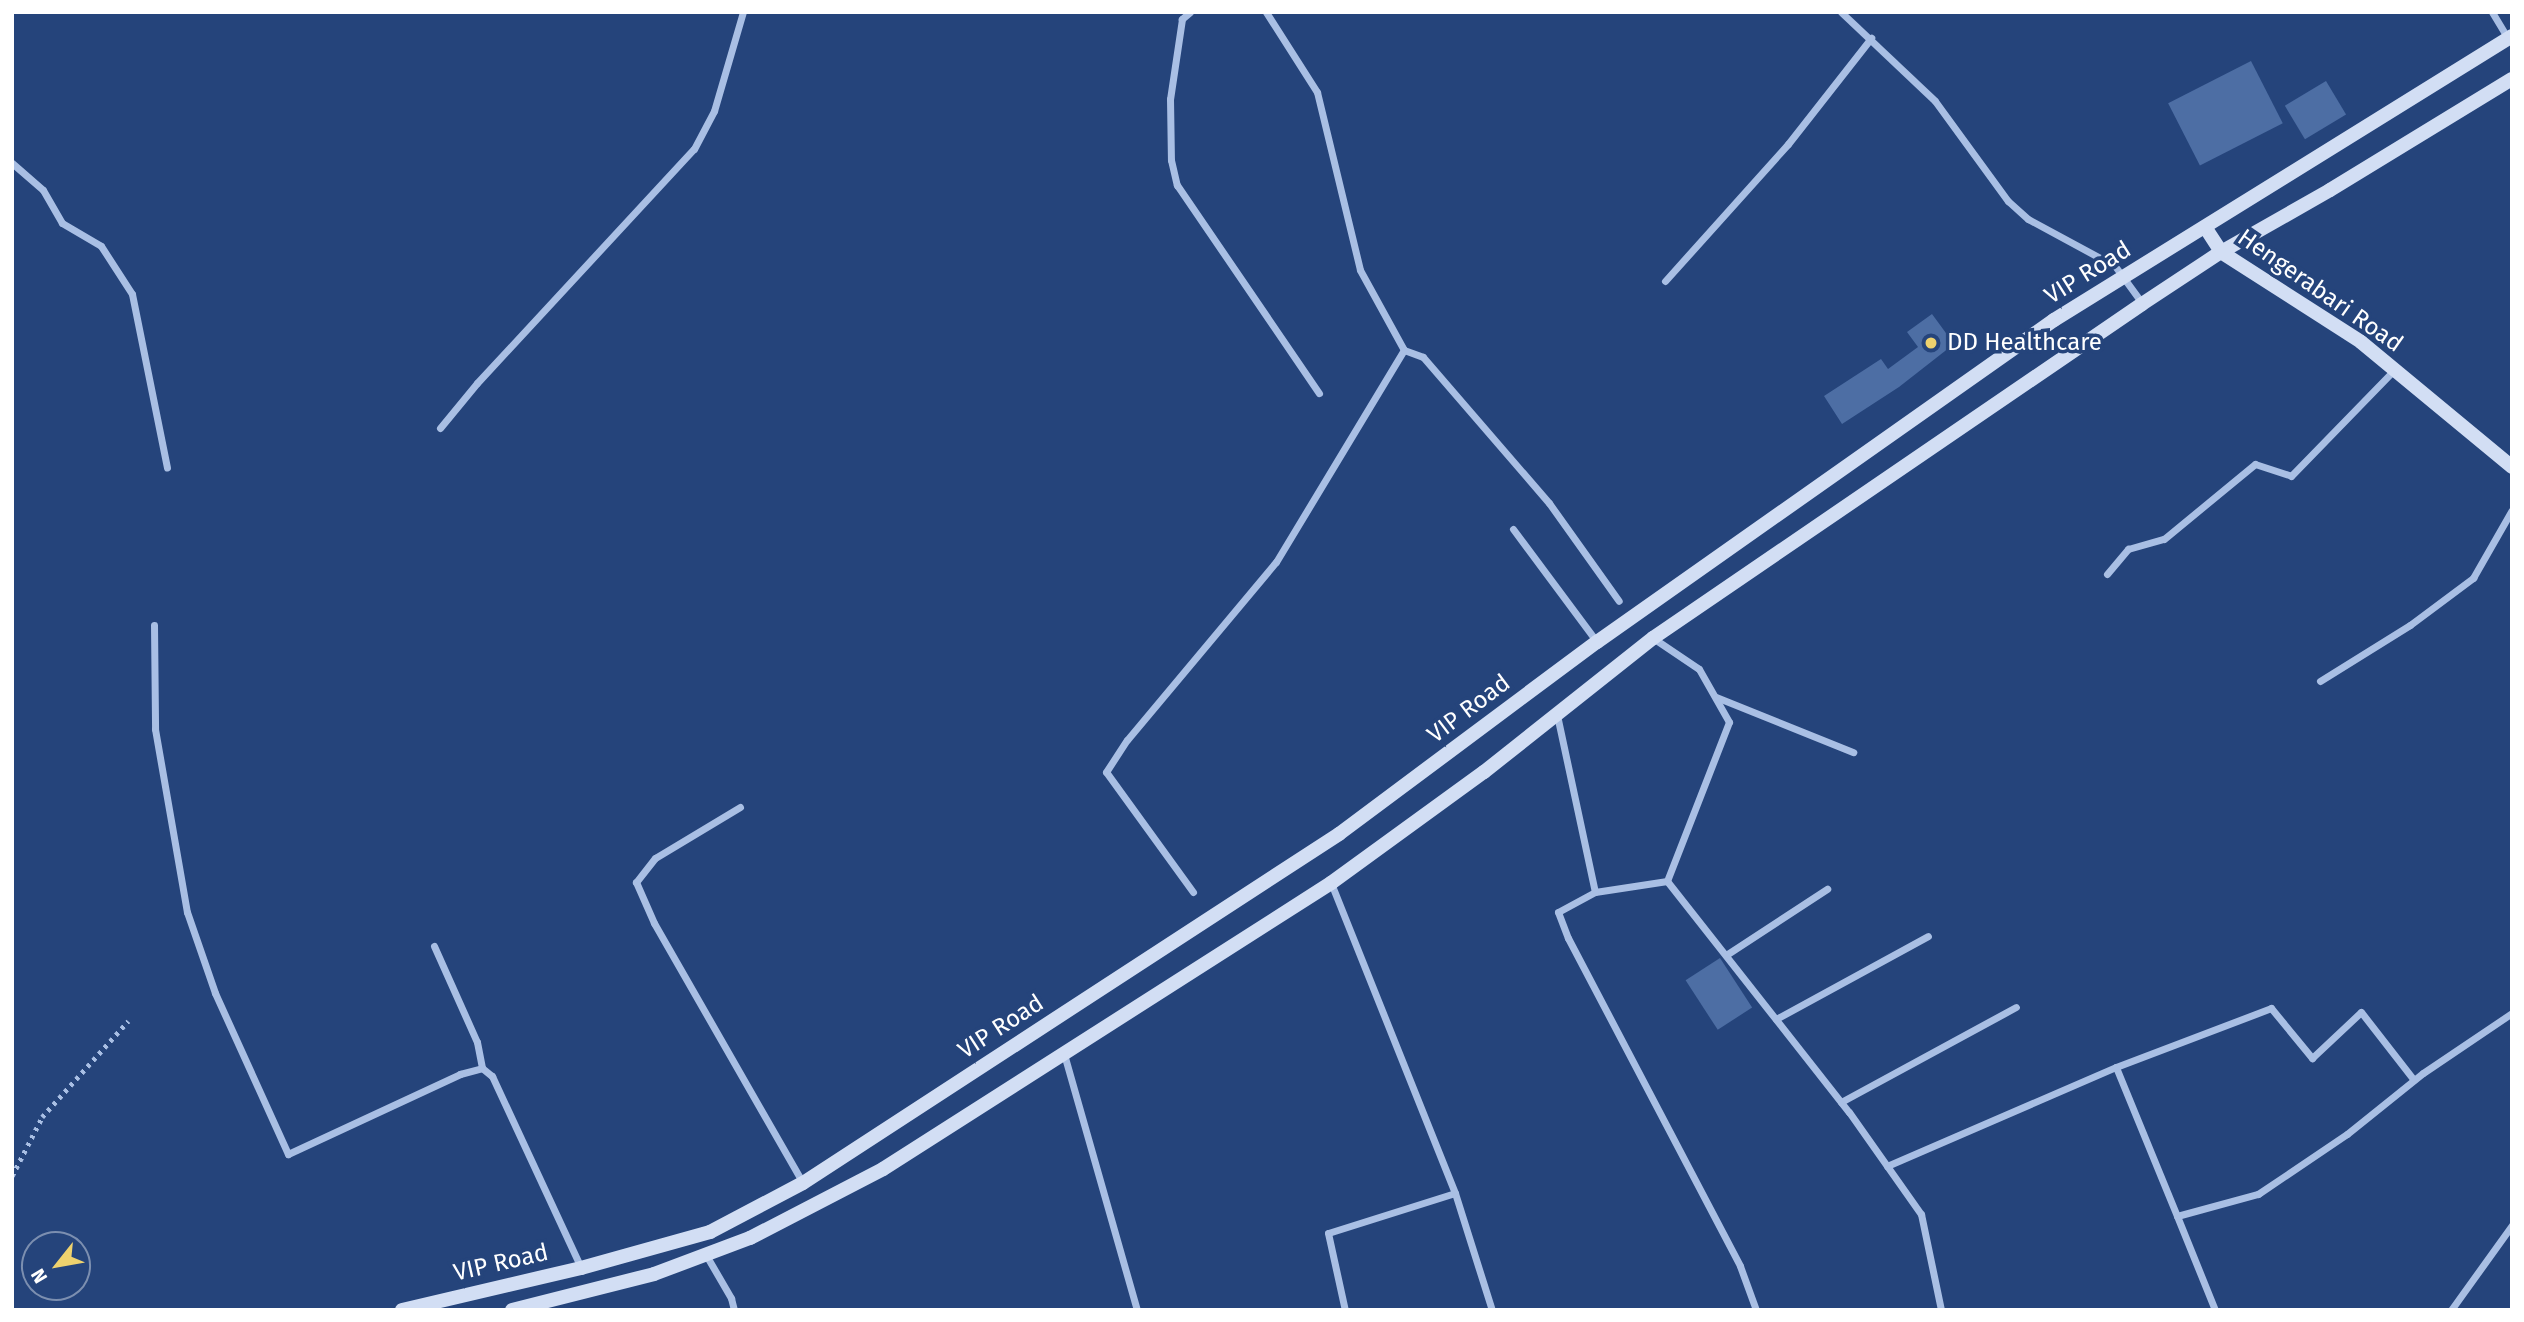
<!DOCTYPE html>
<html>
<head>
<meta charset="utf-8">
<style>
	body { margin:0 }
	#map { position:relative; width:2524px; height:1322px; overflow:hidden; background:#25447b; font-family:"Fira Sans",sans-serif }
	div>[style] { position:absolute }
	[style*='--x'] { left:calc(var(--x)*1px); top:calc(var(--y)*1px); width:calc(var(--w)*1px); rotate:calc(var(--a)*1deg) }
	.building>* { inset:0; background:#4d6ea4; transform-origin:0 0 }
	.path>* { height:4.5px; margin-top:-2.25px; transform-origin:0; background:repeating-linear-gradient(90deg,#a9bfe4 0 3.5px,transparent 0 8.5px) }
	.street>* { height:7px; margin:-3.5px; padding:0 3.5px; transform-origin:3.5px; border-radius:3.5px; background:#a9bfe4 }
	.secondary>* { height:14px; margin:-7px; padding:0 7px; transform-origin:7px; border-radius:7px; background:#d2def4 }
	.dots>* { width:19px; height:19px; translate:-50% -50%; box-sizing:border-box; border:4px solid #25447b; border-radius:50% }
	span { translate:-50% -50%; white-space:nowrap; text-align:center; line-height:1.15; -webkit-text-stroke:7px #25447b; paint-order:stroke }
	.street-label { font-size:24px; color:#fff }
	.poi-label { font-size:24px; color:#fff }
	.left { translate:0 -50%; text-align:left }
	.frame { position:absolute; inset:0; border:14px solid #fff; pointer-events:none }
	.north { position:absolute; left:21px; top:1231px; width:70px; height:70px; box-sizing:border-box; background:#25447b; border:2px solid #7c8fb0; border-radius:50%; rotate:239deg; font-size:19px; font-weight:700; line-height:28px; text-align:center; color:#fff }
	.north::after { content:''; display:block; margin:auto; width:24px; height:32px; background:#eed26e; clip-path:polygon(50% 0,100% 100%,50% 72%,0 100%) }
</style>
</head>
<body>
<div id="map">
	<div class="building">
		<div style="left:2251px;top:61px;width:70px;height:93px;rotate:63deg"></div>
		<div style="left:2326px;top:81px;width:39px;height:48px;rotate:59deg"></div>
		<div style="clip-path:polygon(1932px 314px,1954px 344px,1899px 387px,1842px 424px,1824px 396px,1881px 359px,1888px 369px,1918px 347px,1907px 332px)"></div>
		<div style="left:1720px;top:958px;width:59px;height:41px;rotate:57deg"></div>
	</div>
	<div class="path">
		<div style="--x:12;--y:1176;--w:66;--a:-63"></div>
		<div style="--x:42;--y:1117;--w:129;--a:-48.1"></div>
	</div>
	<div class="street">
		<div style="--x:1190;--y:12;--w:11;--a:139"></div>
		<div style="--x:1182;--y:19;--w:81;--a:98.5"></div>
		<div style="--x:1170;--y:99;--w:61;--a:89.1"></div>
		<div style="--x:1171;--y:160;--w:26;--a:77"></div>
		<div style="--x:1177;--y:185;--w:252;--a:55.7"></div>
		<div style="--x:1266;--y:12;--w:95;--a:57.5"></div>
		<div style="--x:1317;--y:92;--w:183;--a:76.4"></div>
		<div style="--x:1360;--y:270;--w:91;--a:61.2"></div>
		<div style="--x:1404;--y:350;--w:20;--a:20"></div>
		<div style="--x:1423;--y:357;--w:193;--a:49.2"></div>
		<div style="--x:1549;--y:503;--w:120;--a:54.5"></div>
		<div style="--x:1841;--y:12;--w:129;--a:43.4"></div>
		<div style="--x:1935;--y:101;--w:124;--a:53.9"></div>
		<div style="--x:2008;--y:201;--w:27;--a:42"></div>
		<div style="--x:2028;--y:219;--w:99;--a:28.4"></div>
		<div style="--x:2115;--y:266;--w:46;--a:53.9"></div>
		<div style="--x:2492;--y:12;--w:31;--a:59"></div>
		<div style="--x:12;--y:163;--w:41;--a:41.1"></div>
		<div style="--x:43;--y:190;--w:38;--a:60"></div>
		<div style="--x:62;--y:223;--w:45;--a:30.5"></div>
		<div style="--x:101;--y:246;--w:57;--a:57.1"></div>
		<div style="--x:132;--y:294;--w:177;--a:78.6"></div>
		<div style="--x:1665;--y:281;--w:184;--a:-48.1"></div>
		<div style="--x:1788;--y:144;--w:135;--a:-51.9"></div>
		<div style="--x:440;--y:428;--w:58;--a:-50.6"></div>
		<div style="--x:477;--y:383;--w:319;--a:-47.2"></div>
		<div style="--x:694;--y:149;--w:43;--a:-62.2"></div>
		<div style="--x:714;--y:111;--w:103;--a:-73.7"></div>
		<div style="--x:1513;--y:529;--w:141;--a:53.4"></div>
		<div style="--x:2107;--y:574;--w:33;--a:-50"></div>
		<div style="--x:2128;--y:549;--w:37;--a:-16"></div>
		<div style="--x:2164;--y:539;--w:118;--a:-39.5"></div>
		<div style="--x:2255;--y:464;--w:38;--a:18"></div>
		<div style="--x:2291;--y:476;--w:148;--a:-45.8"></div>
		<div style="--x:154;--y:625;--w:104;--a:89.4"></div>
		<div style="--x:155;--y:729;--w:186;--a:80.1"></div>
		<div style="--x:187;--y:912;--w:86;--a:70.9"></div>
		<div style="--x:215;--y:993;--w:177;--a:65.6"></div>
		<div style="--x:288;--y:1154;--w:190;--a:-24.9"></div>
		<div style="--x:460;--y:1074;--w:23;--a:-15"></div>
		<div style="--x:482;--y:1068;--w:13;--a:39"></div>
		<div style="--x:492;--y:1076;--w:212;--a:65.1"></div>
		<div style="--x:1653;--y:638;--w:55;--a:34"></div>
		<div style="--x:1699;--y:669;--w:61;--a:60.5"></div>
		<div style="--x:1729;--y:722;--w:171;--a:111.3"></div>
		<div style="--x:2320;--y:681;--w:106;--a:-31.9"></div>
		<div style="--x:2410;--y:625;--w:79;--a:-36.7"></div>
		<div style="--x:2473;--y:578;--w:78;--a:-60.2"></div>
		<div style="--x:1716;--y:697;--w:148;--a:21.9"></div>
		<div style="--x:1557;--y:715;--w:181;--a:77.9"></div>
		<div style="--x:1595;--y:892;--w:73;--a:-8.7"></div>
		<div style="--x:1667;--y:881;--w:294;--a:51.8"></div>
		<div style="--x:1849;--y:1112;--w:125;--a:54.8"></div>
		<div style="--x:1921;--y:1214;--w:98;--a:78.2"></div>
		<div style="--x:740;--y:807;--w:99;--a:149"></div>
		<div style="--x:655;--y:858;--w:31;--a:128"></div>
		<div style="--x:636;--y:882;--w:45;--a:66.3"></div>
		<div style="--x:654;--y:923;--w:300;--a:60.2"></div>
		<div style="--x:1331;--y:883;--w:334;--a:68.2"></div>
		<div style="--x:1455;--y:1193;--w:133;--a:162.5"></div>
		<div style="--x:1328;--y:1233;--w:79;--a:77.6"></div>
		<div style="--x:1193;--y:892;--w:148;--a:-125.9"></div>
		<div style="--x:1106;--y:772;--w:38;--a:-57"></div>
		<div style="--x:1127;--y:740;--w:232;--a:-50.1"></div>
		<div style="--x:1276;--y:562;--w:248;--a:-58.9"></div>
		<div style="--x:1595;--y:892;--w:42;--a:151.6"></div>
		<div style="--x:1558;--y:912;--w:28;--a:69"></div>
		<div style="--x:1568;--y:938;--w:370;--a:62.3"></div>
		<div style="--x:1740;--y:1266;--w:47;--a:70"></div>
		<div style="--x:434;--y:946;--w:105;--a:65.9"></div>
		<div style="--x:477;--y:1042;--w:26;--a:79"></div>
		<div style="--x:1726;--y:955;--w:121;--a:-33.2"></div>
		<div style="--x:1776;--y:1019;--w:173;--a:-28.6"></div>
		<div style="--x:1064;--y:1054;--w:266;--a:74.1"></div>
		<div style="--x:1841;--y:1102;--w:199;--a:-28.5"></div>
		<div style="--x:1887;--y:1166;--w:249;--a:-23.4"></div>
		<div style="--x:1455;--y:1193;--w:123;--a:72.5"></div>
		<div style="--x:2177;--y:1216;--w:161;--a:-112.3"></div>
		<div style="--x:2116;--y:1067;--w:166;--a:-20.8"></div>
		<div style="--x:2271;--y:1008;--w:65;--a:50.6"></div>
		<div style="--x:2312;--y:1058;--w:67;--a:-43.2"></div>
		<div style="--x:2361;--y:1012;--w:86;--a:52.1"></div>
		<div style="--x:706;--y:1255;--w:50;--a:59.8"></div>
		<div style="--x:731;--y:1298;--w:12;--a:76"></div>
		<div style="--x:2215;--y:1310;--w:101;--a:-112"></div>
		<div style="--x:2177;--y:1216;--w:84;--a:-15.2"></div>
		<div style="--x:2258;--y:1194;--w:107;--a:-34"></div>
		<div style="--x:2347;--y:1134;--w:97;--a:-38.8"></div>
		<div style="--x:2423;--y:1073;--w:107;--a:-34"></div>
		<div style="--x:2451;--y:1310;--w:105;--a:-54.3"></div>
	</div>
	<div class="secondary">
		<div style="--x:2205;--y:227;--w:30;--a:57"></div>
		<div style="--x:2221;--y:252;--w:166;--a:32.7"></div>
		<div style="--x:2361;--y:342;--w:196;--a:39.6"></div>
		<div style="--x:402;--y:1310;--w:184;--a:-13.2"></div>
		<div style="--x:581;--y:1268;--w:134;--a:-15.6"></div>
		<div style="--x:710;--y:1232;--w:105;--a:-27.8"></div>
		<div style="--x:803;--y:1183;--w:640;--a:-33.07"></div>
		<div style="--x:1339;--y:834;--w:322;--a:-36.7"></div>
		<div style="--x:1597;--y:642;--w:559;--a:-35.17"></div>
		<div style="--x:2054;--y:320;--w:539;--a:-31.8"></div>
		<div style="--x:512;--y:1310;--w:146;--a:-14.2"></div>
		<div style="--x:654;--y:1274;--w:103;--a:-20.6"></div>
		<div style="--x:750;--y:1238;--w:150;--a:-27.4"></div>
		<div style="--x:883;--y:1169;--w:532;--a:-32.55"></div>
		<div style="--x:1331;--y:883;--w:189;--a:-36"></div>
		<div style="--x:1484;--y:772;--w:216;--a:-38.4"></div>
		<div style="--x:1653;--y:638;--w:592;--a:-34.33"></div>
		<div style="--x:2142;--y:304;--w:95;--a:-33.4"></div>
		<div style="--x:2221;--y:252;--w:125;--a:-29.6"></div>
		<div style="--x:2330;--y:190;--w:213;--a:-31.4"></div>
	</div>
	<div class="dots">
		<div style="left:1931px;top:343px;background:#eed26e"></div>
	</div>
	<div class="street-label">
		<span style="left:2088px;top:273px;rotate:-32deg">VIP Road</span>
		<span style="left:2320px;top:291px;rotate:35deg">Hengerabari Road</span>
		<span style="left:1469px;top:709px;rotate:-37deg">VIP Road</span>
		<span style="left:1001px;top:1027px;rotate:-33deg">VIP Road</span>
		<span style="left:501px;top:1263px;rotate:-13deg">VIP Road</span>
	</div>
	<div class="poi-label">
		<span class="left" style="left:1947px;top:343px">DD Healthcare</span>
	</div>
	<div class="frame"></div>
	<div class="north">N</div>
</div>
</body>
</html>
